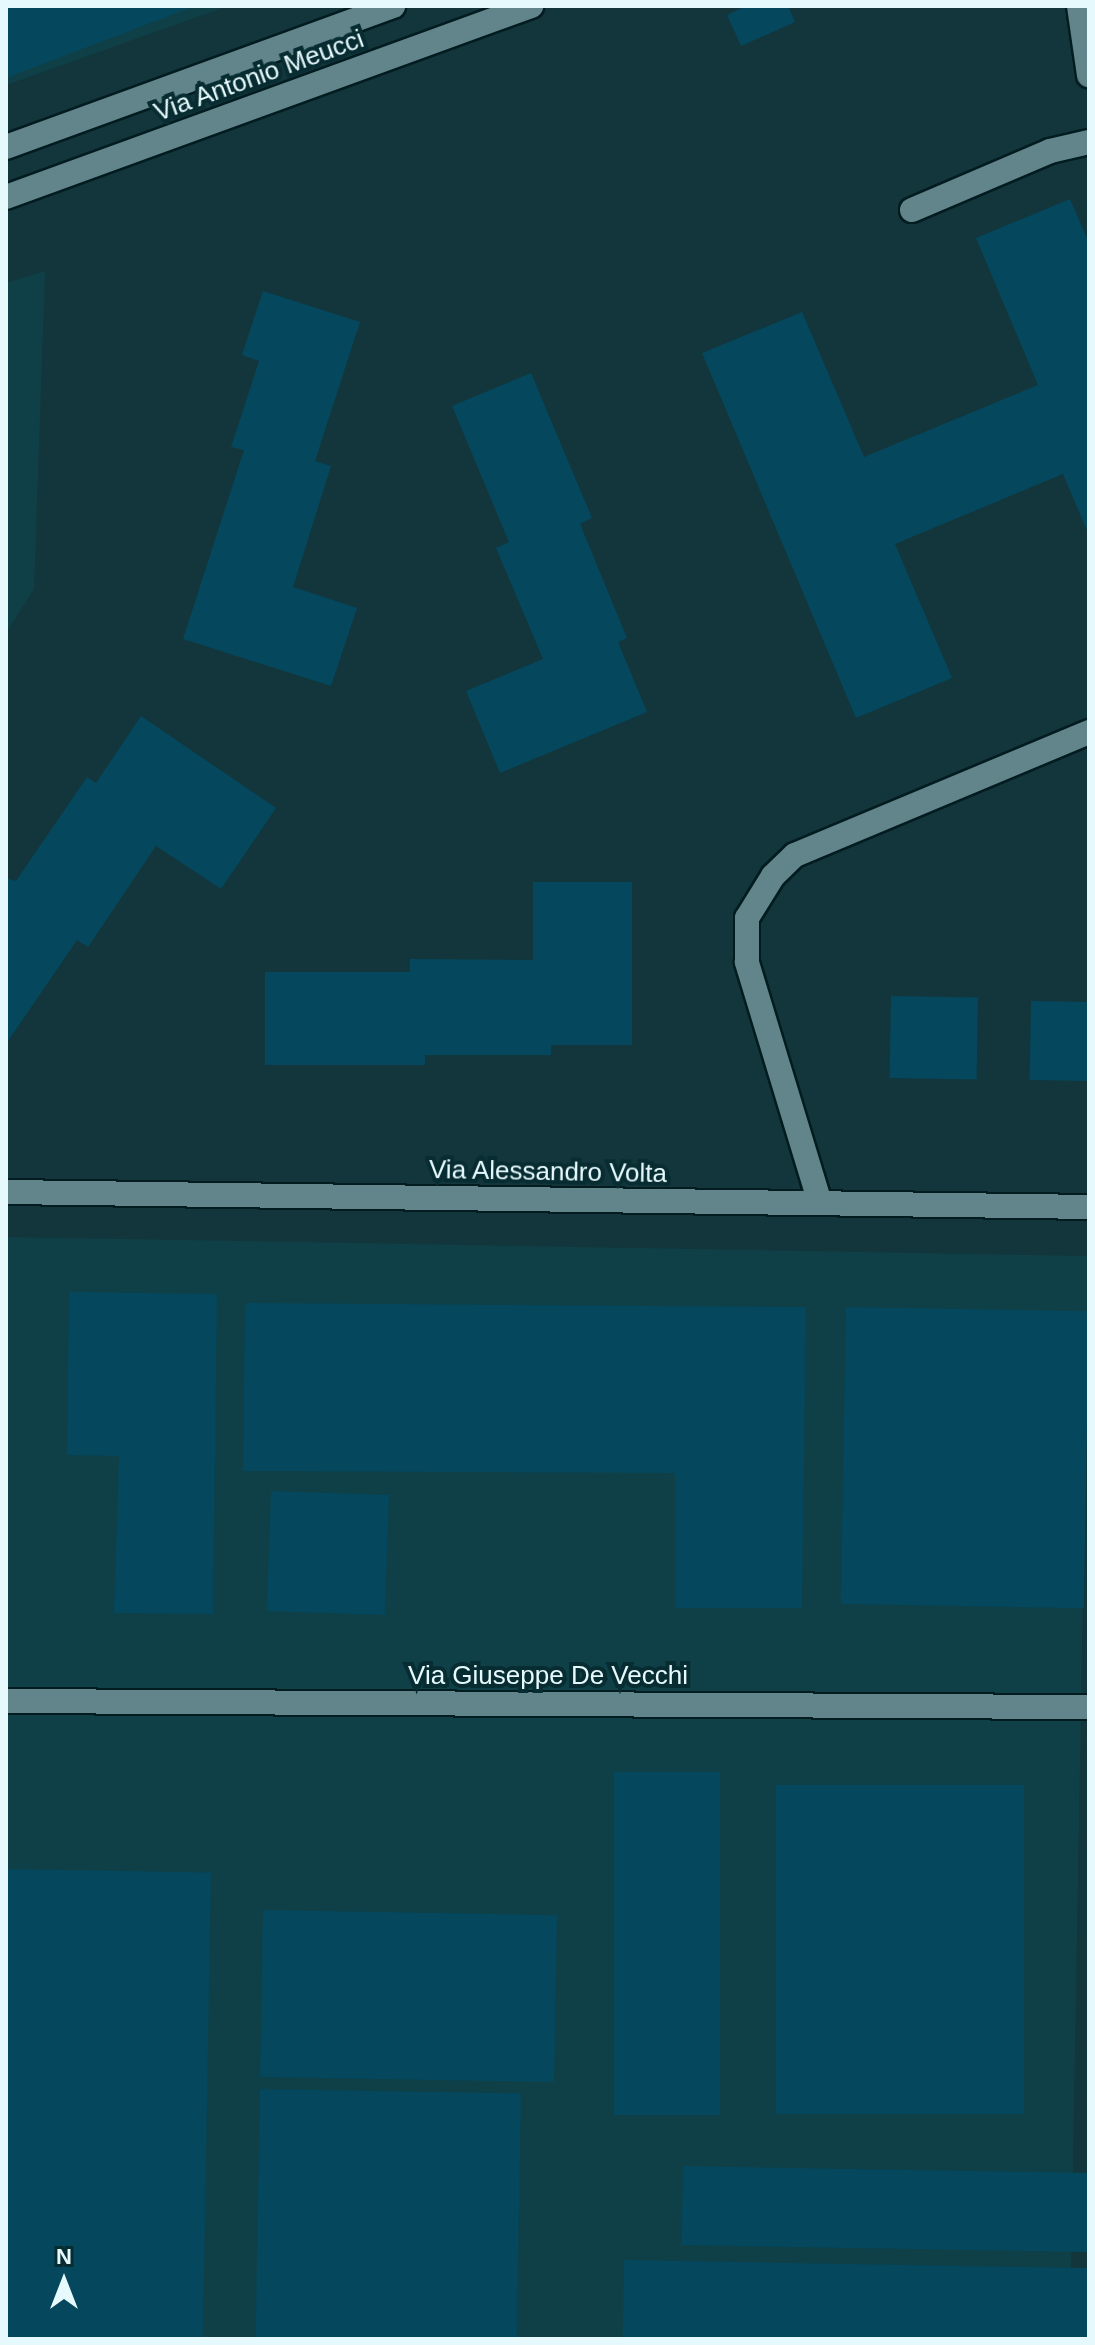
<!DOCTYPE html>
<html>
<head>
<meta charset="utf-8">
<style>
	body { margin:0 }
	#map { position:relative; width:1095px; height:2345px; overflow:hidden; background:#12363b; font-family:Arial,sans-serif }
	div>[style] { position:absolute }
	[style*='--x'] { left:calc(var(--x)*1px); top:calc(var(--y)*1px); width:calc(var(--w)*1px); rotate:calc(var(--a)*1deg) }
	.built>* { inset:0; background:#0f4047; transform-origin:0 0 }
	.building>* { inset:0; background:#05475d; transform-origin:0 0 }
	.roads { filter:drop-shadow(2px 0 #021c20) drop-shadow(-2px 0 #021c20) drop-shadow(0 2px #021c20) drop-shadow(0 -2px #021c20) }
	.minor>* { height:24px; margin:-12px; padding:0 12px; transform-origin:12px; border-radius:12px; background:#61858b }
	span { translate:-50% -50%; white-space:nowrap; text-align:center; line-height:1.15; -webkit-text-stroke:8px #072c31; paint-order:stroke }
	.street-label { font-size:26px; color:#e6f9fc }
	.frame { position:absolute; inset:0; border:8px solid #e6f9fc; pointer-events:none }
	.north { position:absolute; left:24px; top:2241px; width:80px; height:80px; -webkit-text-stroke:6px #072c31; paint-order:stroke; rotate:0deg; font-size:22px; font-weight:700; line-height:32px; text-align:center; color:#e6f9fc }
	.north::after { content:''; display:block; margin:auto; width:28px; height:36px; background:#e6f9fc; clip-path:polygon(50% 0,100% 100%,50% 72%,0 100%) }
</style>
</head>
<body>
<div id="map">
	<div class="built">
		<div style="clip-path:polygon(6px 6px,228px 6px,6px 85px)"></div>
		<div style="clip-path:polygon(45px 271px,34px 589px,6px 633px,6px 283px)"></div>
		<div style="left:6px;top:1237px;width:1083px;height:1102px;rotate:1deg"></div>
	</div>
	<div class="building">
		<div style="clip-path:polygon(6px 6px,195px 6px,6px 78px)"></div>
		<div style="clip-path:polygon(746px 6px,788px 6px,795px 22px,741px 46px,727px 15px)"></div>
		<div style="clip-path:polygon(1070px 199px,1089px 243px,1089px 535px,1063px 474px,895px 544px,952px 678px,856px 718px,702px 353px,802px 312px,864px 457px,1038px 385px,976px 238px)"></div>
		<div style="clip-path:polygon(263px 291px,360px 322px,315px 461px,331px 466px,293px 587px,357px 608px,331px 686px,183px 639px,244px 450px,231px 447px,259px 361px,242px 355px)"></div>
		<div style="clip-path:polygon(531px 373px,592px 518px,580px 524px,627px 638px,618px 642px,647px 712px,500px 773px,466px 691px,543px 659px,496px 548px,509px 542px,452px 406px)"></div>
		<div style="clip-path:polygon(141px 716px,276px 808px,221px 889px,156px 846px,88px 947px,77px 940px,6px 1044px,6px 878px,16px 881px,87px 777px,96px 783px)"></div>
		<div style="clip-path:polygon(533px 882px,632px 882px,632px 1045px,551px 1045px,551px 1055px,425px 1055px,425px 1065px,265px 1065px,265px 972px,410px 972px,410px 959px,533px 960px)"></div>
		<div style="left:891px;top:996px;width:87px;height:82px;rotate:1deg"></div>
		<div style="left:1031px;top:1001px;width:58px;height:79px;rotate:1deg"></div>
		<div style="clip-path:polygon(69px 1292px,217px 1294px,213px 1614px,114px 1613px,119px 1456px,67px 1455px)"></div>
		<div style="clip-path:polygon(245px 1303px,806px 1307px,802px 1608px,675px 1608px,675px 1473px,243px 1471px)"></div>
		<div style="left:846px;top:1307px;width:243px;height:297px;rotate:1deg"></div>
		<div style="left:271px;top:1491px;width:118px;height:120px;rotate:2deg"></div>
		<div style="left:614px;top:1772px;width:106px;height:343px"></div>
		<div style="left:776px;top:1785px;width:248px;height:329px"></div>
		<div style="left:6px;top:1869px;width:205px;height:470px;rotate:1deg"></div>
		<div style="left:263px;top:1910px;width:294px;height:167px;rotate:1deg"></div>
		<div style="left:260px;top:2089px;width:261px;height:250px;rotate:1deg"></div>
		<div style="left:683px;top:2166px;width:406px;height:79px;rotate:1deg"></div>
		<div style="left:624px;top:2260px;width:465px;height:79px;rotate:1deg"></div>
	</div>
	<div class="roads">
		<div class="minor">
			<div style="--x:1079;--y:6;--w:70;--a:81.8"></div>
			<div style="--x:6;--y:147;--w:412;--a:-20"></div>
			<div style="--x:6;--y:197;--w:559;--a:-19.99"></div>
			<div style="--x:912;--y:210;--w:150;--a:-23.1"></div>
			<div style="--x:1050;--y:151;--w:40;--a:-13"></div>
			<div style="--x:6;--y:1192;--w:1083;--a:0.79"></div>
			<div style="--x:820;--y:1203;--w:252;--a:-106.9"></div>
			<div style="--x:747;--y:962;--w:44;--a:-90"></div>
			<div style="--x:747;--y:918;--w:49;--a:-58.2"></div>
			<div style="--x:773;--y:876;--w:30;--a:-44"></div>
			<div style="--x:795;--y:855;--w:319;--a:-22.7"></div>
			<div style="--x:6;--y:1701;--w:1083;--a:0.32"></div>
		</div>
	</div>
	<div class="street-label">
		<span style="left:259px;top:76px;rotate:-20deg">Via Antonio Meucci</span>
		<span style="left:548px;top:1172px;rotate:1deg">Via Alessandro Volta</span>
		<span style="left:548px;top:1676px">Via Giuseppe De Vecchi</span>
	</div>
	<div class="frame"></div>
	<div class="north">N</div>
</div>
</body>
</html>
